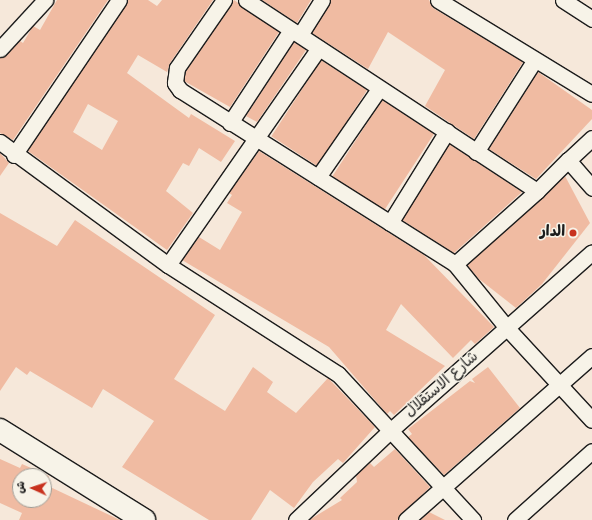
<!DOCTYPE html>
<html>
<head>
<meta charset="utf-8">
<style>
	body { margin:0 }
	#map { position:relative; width:592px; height:520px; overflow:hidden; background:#f6e8da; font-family:Mynerve,"Playpen Sans Arabic",sans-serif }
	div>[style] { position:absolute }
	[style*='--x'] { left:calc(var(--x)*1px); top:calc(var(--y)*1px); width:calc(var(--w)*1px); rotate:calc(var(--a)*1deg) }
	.building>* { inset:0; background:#f0bba2; transform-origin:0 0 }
	.roads { filter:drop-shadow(1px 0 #1c1c1c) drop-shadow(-1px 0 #1c1c1c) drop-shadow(0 1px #1c1c1c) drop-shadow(0 -1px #1c1c1c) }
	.minor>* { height:15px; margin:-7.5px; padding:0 7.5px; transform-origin:7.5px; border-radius:7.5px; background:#f7f3e8 }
	.primary>* { height:22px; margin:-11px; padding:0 11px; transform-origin:11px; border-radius:11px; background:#f7f3e8 }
	.dots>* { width:11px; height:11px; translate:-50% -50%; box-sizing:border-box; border:2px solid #f7f3e8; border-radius:50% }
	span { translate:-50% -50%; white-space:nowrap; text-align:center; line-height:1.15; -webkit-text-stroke:3px #f7f3e8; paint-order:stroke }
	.poi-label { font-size:15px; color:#1c1c1c; font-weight:700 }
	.right { translate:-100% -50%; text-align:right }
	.street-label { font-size:15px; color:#1c1c1c }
	.north { position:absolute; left:12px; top:468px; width:40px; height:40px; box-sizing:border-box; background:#f7f3e8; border:1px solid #9f9d96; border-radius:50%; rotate:273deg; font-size:11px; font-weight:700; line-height:16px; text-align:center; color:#1c1c1c }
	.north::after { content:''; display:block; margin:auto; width:14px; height:18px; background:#c8321e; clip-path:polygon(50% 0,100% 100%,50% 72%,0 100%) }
</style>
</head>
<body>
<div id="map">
	<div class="building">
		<div style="clip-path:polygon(57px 0,108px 0,13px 140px,0 133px,0 58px,20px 41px,23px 43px,33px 26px,40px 30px)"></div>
		<div style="clip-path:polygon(evenodd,128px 0,148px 0,157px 6px,162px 0,213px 0,170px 63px,167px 72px,138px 55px,127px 73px,189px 118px,191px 114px,235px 141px,221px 162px,199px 148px,189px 166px,183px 163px,166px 191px,193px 213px,167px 250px,28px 151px,128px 0,88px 104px,118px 121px,102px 150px,73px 132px,88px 104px)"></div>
		<div style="clip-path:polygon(234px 0,279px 32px,230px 107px,184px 81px,186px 71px)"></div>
		<div style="clip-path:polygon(262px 0,311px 0,297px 23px)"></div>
		<div style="clip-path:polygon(331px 0,429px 0,433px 8px,523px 62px,474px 139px,425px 106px,445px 70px,388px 32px,368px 69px,312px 33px)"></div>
		<div style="clip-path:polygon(294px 42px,306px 50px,257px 122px,246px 116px)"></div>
		<div style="left:321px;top:60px;width:55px;height:91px;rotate:33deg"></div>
		<div style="clip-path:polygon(538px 72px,592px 110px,592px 119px,536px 179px,489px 149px)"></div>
		<div style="left:382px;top:100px;width:62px;height:91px;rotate:33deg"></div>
		<div style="clip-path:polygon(449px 144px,522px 192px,454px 253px,402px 220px)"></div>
		<div style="clip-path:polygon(259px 151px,424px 255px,494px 327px,475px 344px,471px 340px,453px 358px,401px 304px,386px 330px,445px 366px,394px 415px,390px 411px,387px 414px,329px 347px,182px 260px,199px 237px,220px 250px,242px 212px,227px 203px,232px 195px,229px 193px)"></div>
		<div style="clip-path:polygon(0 153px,9px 163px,0 176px)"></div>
		<div style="clip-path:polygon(565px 176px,590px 223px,542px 284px,516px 308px,479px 279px,467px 265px)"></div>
		<div style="clip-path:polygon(0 213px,57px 246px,75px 220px,215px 315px,174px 379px,225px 411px,253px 367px,273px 382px,267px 392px,296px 413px,328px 378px,375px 427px,343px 463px,338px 459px,313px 482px,294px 508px,270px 490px,251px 520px,209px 520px,122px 467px,154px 421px,103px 389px,92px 408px,30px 371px,27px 375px,16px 367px,0 391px)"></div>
		<div style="clip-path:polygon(488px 367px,520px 408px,444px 475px,408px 437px,412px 434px,408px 429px,470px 381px,475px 383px,472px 379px)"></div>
		<div style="clip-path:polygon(395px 449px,430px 487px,397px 520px,309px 520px,342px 500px,340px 498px,357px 482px,356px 475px,370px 463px,374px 467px)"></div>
		<div style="clip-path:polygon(evenodd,0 459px,20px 468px,22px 464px,49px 476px,46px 485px,120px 520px,19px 520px,22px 513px,0 503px,0 459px,20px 476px,44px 476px,44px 500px,20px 500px,20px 476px)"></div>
		<div style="clip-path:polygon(429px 512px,445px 520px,420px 520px)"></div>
	</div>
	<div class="roads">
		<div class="minor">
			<div style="--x:224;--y:0;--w:83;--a:124.7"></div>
			<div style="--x:177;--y:68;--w:15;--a:98"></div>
			<div style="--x:175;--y:83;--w:9;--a:54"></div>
			<div style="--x:180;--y:90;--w:325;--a:32.3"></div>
			<div style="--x:455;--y:264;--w:82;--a:50.9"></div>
			<div style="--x:507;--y:328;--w:125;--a:47.3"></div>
			<div style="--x:246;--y:0;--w:348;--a:33.3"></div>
			<div style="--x:537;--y:191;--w:44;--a:-45"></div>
			<div style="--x:438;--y:0;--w:180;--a:31.4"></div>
			<div style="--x:563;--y:0;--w:35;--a:33"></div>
			<div style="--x:300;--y:35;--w:41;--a:-57.8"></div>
			<div style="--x:0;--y:49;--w:67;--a:-47.4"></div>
			<div style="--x:230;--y:123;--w:111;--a:-56.7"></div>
			<div style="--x:592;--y:138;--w:33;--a:137"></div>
			<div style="--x:568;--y:160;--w:37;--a:49"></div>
			<div style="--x:0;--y:142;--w:208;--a:36.2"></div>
			<div style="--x:168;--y:265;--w:202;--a:32.7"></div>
			<div style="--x:338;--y:374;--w:199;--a:47.2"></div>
			<div style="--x:476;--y:152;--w:108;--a:-57.5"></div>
			<div style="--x:14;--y:155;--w:187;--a:-55.9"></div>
			<div style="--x:318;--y:177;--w:107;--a:-55.3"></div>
			<div style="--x:390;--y:223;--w:108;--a:-58.2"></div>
			<div style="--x:455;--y:264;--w:110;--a:-41.7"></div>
			<div style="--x:168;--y:265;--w:264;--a:-55.2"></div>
			<div style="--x:296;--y:520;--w:131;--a:-43.5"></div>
			<div style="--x:391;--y:430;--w:268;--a:-41.5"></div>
			<div style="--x:406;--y:520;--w:248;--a:-41.4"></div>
			<div style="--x:515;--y:520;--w:103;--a:-41.9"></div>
		</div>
		<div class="primary">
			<div style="--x:0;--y:430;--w:170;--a:32"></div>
		</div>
	</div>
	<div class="dots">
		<div style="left:573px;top:233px;background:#c8321e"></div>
	</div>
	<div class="poi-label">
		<span class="right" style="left:565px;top:233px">الدار</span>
	</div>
	<div class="street-label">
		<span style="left:442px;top:385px;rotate:-41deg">شارع الاستقلال</span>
	</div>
	<div class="north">ش</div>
</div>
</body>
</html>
